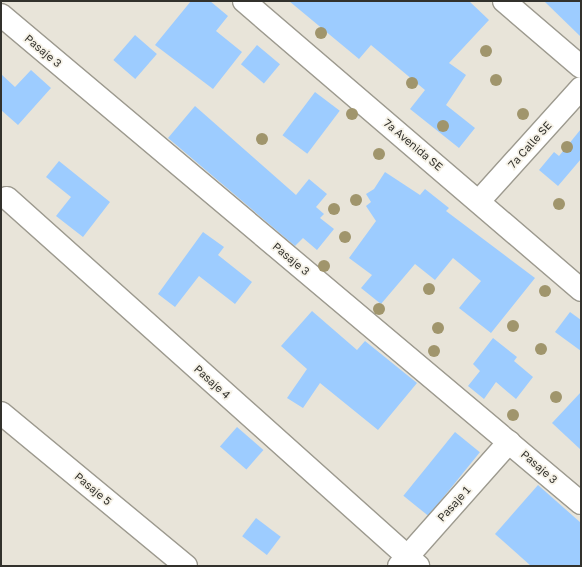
<!DOCTYPE html>
<html>
<head>
<meta charset="utf-8">
<style>
	body { margin:0 }
	#map { position:relative; width:582px; height:567px; overflow:hidden; background:#e8e4d9; font-family:"Golos Text",sans-serif }
	div>[style] { position:absolute }
	[style*='--x'] { left:calc(var(--x)*1px); top:calc(var(--y)*1px); width:calc(var(--w)*1px); rotate:calc(var(--a)*1deg) }
	.building>* { inset:0; background:#9dccff; transform-origin:0 0 }
	.roads { filter:drop-shadow(1px 0 #9d9a8f) drop-shadow(-1px 0 #9d9a8f) drop-shadow(0 1px #9d9a8f) drop-shadow(0 -1px #9d9a8f) }
	.minor>* { height:22px; margin:-11px; padding:0 11px; transform-origin:11px; border-radius:11px; background:#fff }
	.trees>* { width:12px; height:12px; margin:-6px; border-radius:50%; background:#a0956c }
	span { translate:-50% -50%; white-space:nowrap; text-align:center; line-height:1.15; -webkit-text-stroke:3.5px #f5f1e6; paint-order:stroke }
	.street-label { font-size:11px; color:#32312c }
	.frame { position:absolute; inset:0; border:2px solid #32312c; pointer-events:none }
</style>
</head>
<body>
<div id="map">
	<div class="building">
		<div style="clip-path:polygon(191px 1px,210px 1px,228px 16px,216px 31px,242px 52px,213px 89px,155px 45px)"></div>
		<div style="clip-path:polygon(289px 1px,469px 1px,489px 20px,449px 63px,466px 75px,446px 105px,475px 128px,459px 148px,410px 109px,425px 90px,371px 45px,359px 59px)"></div>
		<div style="clip-path:polygon(544px 1px,581px 1px,581px 37px)"></div>
		<div style="left:135px;top:35px;width:29px;height:33px;rotate:41deg"></div>
		<div style="left:257px;top:45px;width:30px;height:25px;rotate:40deg"></div>
		<div style="clip-path:polygon(31px 70px,51px 88px,18px 125px,1px 110px,1px 74px,15px 87px)"></div>
		<div style="left:315px;top:92px;width:31px;height:54px;rotate:37deg"></div>
		<div style="clip-path:polygon(195px 106px,296px 195px,309px 179px,327px 194px,316px 207px,324px 214px,320px 218px,334px 229px,317px 250px,303px 238px,295px 246px,168px 138px)"></div>
		<div style="clip-path:polygon(581px 129px,581px 159px,558px 186px,539px 170px,554px 152px,559px 156px)"></div>
		<div style="clip-path:polygon(59px 161px,110px 202px,83px 237px,56px 216px,71px 197px,46px 177px)"></div>
		<div style="clip-path:polygon(385px 172px,420px 195px,425px 189px,449px 208px,446px 211px,535px 278px,491px 333px,459px 308px,481px 281px,453px 258px,435px 280px,415px 264px,381px 304px,361px 288px,372px 275px,349px 258px,376px 221px,366px 206px,371px 202px,366px 194px,374px 189px)"></div>
		<div style="clip-path:polygon(203px 232px,224px 247px,218px 255px,252px 282px,235px 304px,199px 276px,175px 307px,158px 294px)"></div>
		<div style="clip-path:polygon(312px 311px,357px 350px,365px 341px,417px 383px,378px 430px,320px 383px,303px 408px,287px 398px,307px 369px,281px 346px)"></div>
		<div style="clip-path:polygon(570px 312px,581px 320px,581px 351px,555px 332px)"></div>
		<div style="clip-path:polygon(493px 338px,517px 357px,514px 361px,533px 377px,516px 399px,496px 382px,484px 399px,468px 386px,480px 371px,473px 364px)"></div>
		<div style="clip-path:polygon(581px 392px,581px 450px,552px 423px)"></div>
		<div style="left:237px;top:427px;width:35px;height:26px;rotate:41deg"></div>
		<div style="left:455px;top:432px;width:32px;height:82px;rotate:39deg"></div>
		<div style="clip-path:polygon(538px 485px,581px 523px,581px 566px,531px 566px,495px 534px)"></div>
		<div style="left:256px;top:518px;width:31px;height:23px;rotate:37deg"></div>
	</div>
	<div class="roads">
		<div class="minor">
			<div style="--x:244;--y:1;--w:444;--a:40.6"></div>
			<div style="--x:504;--y:1;--w:101;--a:40.6"></div>
			<div style="--x:1;--y:15;--w:758;--a:40.08"></div>
			<div style="--x:7;--y:198;--w:552;--a:41.84"></div>
			<div style="--x:479;--y:201;--w:152;--a:-47.9"></div>
			<div style="--x:1;--y:413;--w:240;--a:39.6"></div>
			<div style="--x:399;--y:566;--w:166;--a:-48.4"></div>
		</div>
	</div>
	<div class="trees">
		<div style="left:321px;top:33px"></div>
		<div style="left:486px;top:51px"></div>
		<div style="left:496px;top:80px"></div>
		<div style="left:412px;top:83px"></div>
		<div style="left:352px;top:114px"></div>
		<div style="left:523px;top:114px"></div>
		<div style="left:443px;top:126px"></div>
		<div style="left:262px;top:139px"></div>
		<div style="left:567px;top:147px"></div>
		<div style="left:379px;top:154px"></div>
		<div style="left:356px;top:200px"></div>
		<div style="left:559px;top:204px"></div>
		<div style="left:334px;top:209px"></div>
		<div style="left:345px;top:237px"></div>
		<div style="left:324px;top:266px"></div>
		<div style="left:429px;top:289px"></div>
		<div style="left:545px;top:291px"></div>
		<div style="left:379px;top:309px"></div>
		<div style="left:513px;top:326px"></div>
		<div style="left:438px;top:328px"></div>
		<div style="left:541px;top:349px"></div>
		<div style="left:434px;top:351px"></div>
		<div style="left:556px;top:397px"></div>
		<div style="left:513px;top:415px"></div>
	</div>
	<div class="street-label">
		<span style="left:43px;top:51px;rotate:40deg">Pasaje 3</span>
		<span style="left:413px;top:145px;rotate:40deg">7a Avenida SE</span>
		<span style="left:530px;top:145px;rotate:-48deg">7a Calle SE</span>
		<span style="left:291px;top:259px;rotate:40deg">Pasaje 3</span>
		<span style="left:212px;top:382px;rotate:42deg">Pasaje 4</span>
		<span style="left:539px;top:467px;rotate:41deg">Pasaje 3</span>
		<span style="left:93px;top:489px;rotate:40deg">Pasaje 5</span>
		<span style="left:454px;top:504px;rotate:-48deg">Pasaje 1</span>
	</div>
	<div class="frame"></div>
</div>
</body>
</html>
